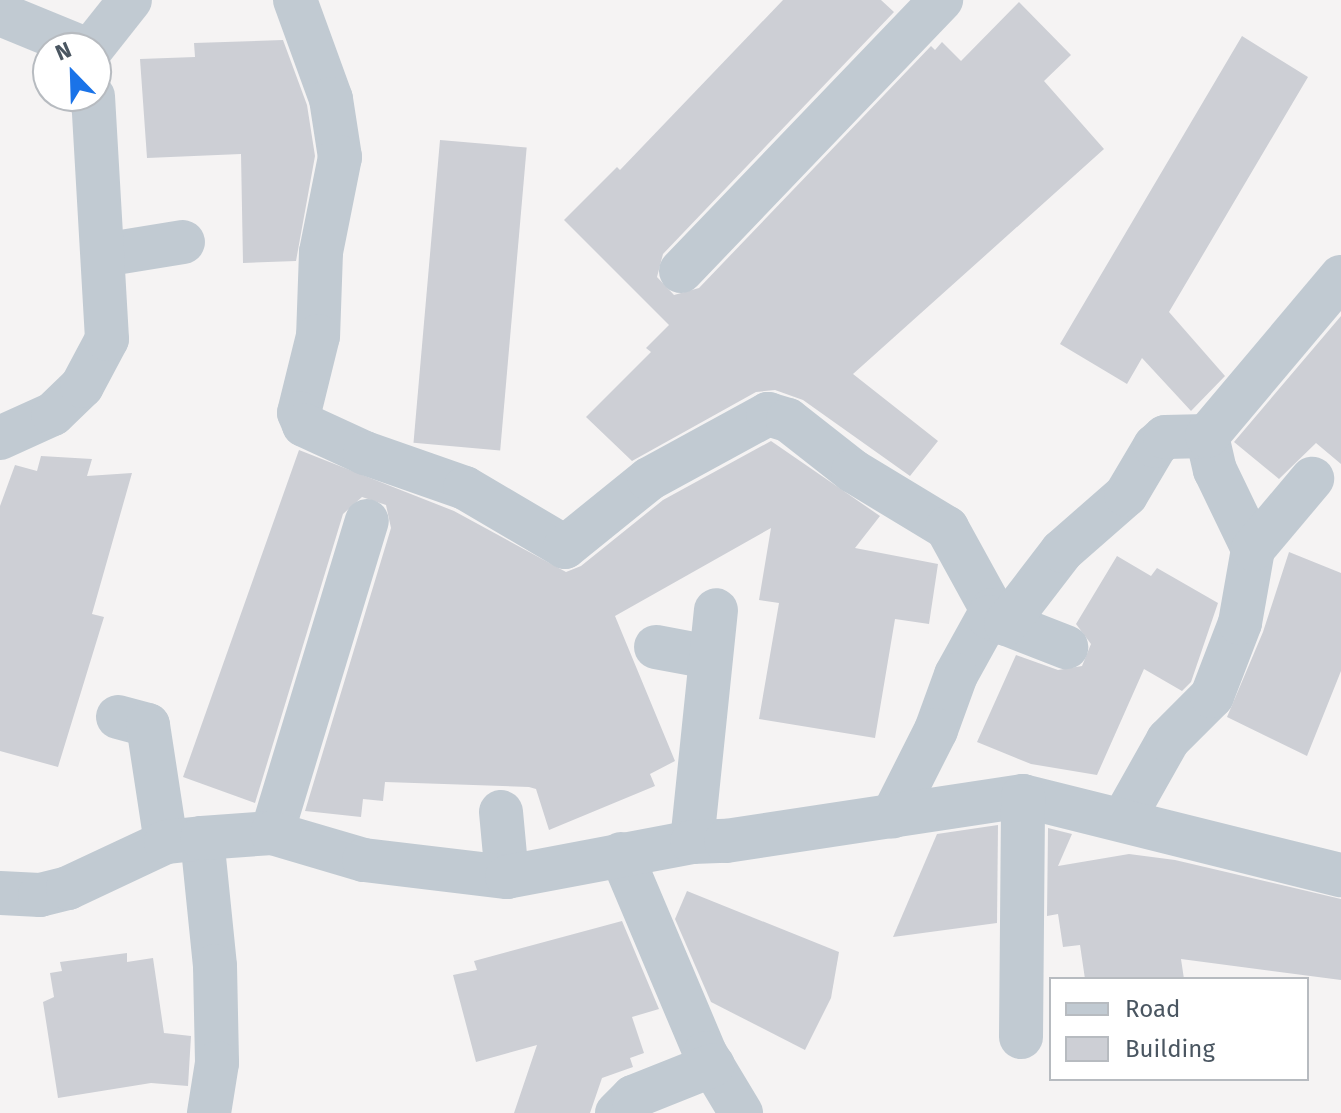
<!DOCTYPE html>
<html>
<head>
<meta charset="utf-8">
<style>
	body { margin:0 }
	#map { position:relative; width:1341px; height:1113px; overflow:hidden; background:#f5f3f3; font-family:"Fira Sans",sans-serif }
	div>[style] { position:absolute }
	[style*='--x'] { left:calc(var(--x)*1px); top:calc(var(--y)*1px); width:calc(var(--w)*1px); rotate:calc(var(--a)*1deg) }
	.building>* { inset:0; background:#cdcfd5; transform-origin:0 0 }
	.minor>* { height:44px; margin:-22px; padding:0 22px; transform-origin:22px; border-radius:22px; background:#c1cad2 }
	span { translate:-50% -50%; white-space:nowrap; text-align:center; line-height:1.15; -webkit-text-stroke:8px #fff; paint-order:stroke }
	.legend { position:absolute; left:1049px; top:977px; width:260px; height:104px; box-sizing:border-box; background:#fff; border:2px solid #b7bbc0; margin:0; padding:10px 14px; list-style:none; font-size:24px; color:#4a5661 }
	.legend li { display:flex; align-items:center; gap:16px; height:40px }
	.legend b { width:40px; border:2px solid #b7bbc0 }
	.north { position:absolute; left:32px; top:32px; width:80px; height:80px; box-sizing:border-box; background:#fff; border:2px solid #b7bbc0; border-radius:50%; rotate:337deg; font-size:22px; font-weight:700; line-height:32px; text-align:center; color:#4a5661 }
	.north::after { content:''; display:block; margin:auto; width:28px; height:36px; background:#1a73e8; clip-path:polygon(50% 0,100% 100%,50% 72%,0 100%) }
</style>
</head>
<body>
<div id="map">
	<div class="building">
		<div style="clip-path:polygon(783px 0,881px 0,894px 12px,663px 254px,657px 277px,674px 295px,699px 288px,931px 46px,935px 50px,942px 42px,961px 61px,1019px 2px,1071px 55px,1044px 81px,1104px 149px,853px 374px,938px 441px,910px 476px,803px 400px,775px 390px,756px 392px,632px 461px,586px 417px,651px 352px,646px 348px,669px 325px,564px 220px,617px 167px,620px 170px)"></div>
		<div style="clip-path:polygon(1242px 36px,1308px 77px,1169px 312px,1225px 376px,1191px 411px,1142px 358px,1127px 384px,1060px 344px)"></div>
		<div style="clip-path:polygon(283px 40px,307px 105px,315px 156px,296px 261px,243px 263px,241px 154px,147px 158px,140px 59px,195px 57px,194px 43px)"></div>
		<div style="left:440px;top:140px;width:87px;height:304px;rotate:5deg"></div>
		<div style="clip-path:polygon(1341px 316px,1341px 464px,1316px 443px,1279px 479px,1234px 442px)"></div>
		<div style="clip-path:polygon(771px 441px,880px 516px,855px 548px,938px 564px,929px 624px,895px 619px,875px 738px,759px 719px,779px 603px,759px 600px,771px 528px,615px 616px,675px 761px,650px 774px,655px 786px,549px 830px,536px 789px,529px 787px,385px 782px,383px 801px,363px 799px,361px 817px,305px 811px,391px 528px,386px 505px,362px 497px,343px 514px,255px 803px,183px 777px,299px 450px,454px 511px,566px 572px,581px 566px,663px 500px)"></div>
		<div style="clip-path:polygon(41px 456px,92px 459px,87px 476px,132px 473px,92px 614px,104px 617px,58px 767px,0 751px,0 506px,15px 465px,37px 471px)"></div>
		<div style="clip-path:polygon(1289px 552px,1341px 573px,1341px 671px,1307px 756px,1227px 717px,1263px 632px)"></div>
		<div style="clip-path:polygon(1117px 556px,1151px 576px,1157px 568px,1218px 603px,1191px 682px,1182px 691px,1144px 669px,1097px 775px,1031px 764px,977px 742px,1016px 655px,1058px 670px,1082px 666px,1091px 644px,1076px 624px)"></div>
		<div style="clip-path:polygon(998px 825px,997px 923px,893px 937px,937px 834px)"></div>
		<div style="clip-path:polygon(1048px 828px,1072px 834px,1058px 866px,1129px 854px,1175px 860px,1341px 899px,1341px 980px,1181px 959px,1184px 979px,1085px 979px,1080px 945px,1063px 947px,1058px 914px,1047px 916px)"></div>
		<div style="clip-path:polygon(687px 891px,839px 952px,831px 998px,805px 1050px,711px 1002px,675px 919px)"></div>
		<div style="clip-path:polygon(622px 921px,659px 1009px,632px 1017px,644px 1053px,630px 1058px,633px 1067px,602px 1078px,590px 1113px,514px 1113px,537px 1045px,476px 1062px,453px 975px,477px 970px,474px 961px)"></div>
		<div style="clip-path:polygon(127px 953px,127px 962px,153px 958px,164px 1033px,191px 1036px,188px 1086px,151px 1083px,58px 1098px,43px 1002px,54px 997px,50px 973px,62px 971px,60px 962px)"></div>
	</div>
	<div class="minor">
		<div style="--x:295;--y:0;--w:105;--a:70"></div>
		<div style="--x:331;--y:99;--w:59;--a:81.2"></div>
		<div style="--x:340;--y:157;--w:97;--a:101.3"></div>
		<div style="--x:321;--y:252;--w:84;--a:92"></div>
		<div style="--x:318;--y:336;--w:79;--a:103.9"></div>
		<div style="--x:299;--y:413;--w:13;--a:67"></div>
		<div style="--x:304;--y:425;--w:67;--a:24.7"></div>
		<div style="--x:365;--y:453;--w:106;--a:19.3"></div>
		<div style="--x:465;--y:488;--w:116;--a:30.5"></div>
		<div style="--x:565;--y:547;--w:108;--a:-39"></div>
		<div style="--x:649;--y:479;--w:136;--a:-28.6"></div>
		<div style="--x:768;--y:414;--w:21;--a:17"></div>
		<div style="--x:788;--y:420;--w:83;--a:38.1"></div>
		<div style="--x:853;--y:471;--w:110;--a:31.2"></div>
		<div style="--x:947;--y:528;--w:94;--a:61.2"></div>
		<div style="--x:992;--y:610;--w:74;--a:119"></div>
		<div style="--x:956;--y:675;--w:59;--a:110"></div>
		<div style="--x:936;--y:730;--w:97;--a:116.8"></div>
		<div style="--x:0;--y:14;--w:90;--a:22.3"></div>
		<div style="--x:92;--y:48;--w:61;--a:-51.6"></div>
		<div style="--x:103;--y:255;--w:81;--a:-9.2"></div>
		<div style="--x:681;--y:271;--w:376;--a:-46.2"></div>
		<div style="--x:1207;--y:436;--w:35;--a:77"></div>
		<div style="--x:1215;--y:470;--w:88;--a:64.3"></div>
		<div style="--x:0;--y:438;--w:58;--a:-24.4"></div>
		<div style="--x:53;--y:414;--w:40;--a:-44"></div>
		<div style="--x:82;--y:386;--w:53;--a:-62"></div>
		<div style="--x:107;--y:339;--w:243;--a:-93.3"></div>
		<div style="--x:989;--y:617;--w:83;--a:21.3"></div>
		<div style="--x:1006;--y:624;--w:92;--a:-52.5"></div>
		<div style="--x:1062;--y:551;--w:85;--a:-41.2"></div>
		<div style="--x:1126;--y:495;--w:57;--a:-59.4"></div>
		<div style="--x:1155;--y:446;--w:13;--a:-42"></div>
		<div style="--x:1165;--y:437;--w:42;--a:-1.4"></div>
		<div style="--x:1207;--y:436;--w:208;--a:-49.9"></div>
		<div style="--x:656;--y:647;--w:55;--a:10.5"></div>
		<div style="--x:118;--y:717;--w:31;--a:15"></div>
		<div style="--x:148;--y:725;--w:118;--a:81.3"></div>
		<div style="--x:501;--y:812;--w:65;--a:84.7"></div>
		<div style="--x:1123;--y:820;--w:92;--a:-60.6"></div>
		<div style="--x:1168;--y:740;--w:62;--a:-45"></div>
		<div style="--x:1212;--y:696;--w:78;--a:-69"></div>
		<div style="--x:1240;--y:623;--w:75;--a:-80"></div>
		<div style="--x:1253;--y:549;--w:92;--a:-49.9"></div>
		<div style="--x:272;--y:833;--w:326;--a:-73.1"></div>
		<div style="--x:202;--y:838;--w:129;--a:84.2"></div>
		<div style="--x:215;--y:966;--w:97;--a:88.8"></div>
		<div style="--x:217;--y:1063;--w:51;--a:99.1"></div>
		<div style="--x:692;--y:842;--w:233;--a:-84.1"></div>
		<div style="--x:621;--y:854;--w:216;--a:67.1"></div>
		<div style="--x:705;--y:1053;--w:70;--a:59"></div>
		<div style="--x:0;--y:893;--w:40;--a:2.9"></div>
		<div style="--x:40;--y:895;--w:29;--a:-14"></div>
		<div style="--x:68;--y:888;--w:108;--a:-25.1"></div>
		<div style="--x:166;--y:842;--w:36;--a:-6"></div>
		<div style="--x:202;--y:838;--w:70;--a:-4.1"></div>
		<div style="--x:272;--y:833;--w:96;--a:16.4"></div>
		<div style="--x:364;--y:860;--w:144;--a:6.8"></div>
		<div style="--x:507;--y:877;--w:188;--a:-10.7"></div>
		<div style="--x:692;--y:842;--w:34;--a:-2"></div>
		<div style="--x:726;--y:841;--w:300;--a:-8.6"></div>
		<div style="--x:1023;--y:796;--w:328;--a:14"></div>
		<div style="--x:1021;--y:1037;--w:241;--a:-89.5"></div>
		<div style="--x:617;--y:1113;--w:23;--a:-45"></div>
		<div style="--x:633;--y:1097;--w:86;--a:-21.8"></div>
	</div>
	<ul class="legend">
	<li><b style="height:10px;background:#c1cad2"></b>Road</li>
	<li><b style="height:22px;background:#cdcfd5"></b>Building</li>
	</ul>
	<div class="north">N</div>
</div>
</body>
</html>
